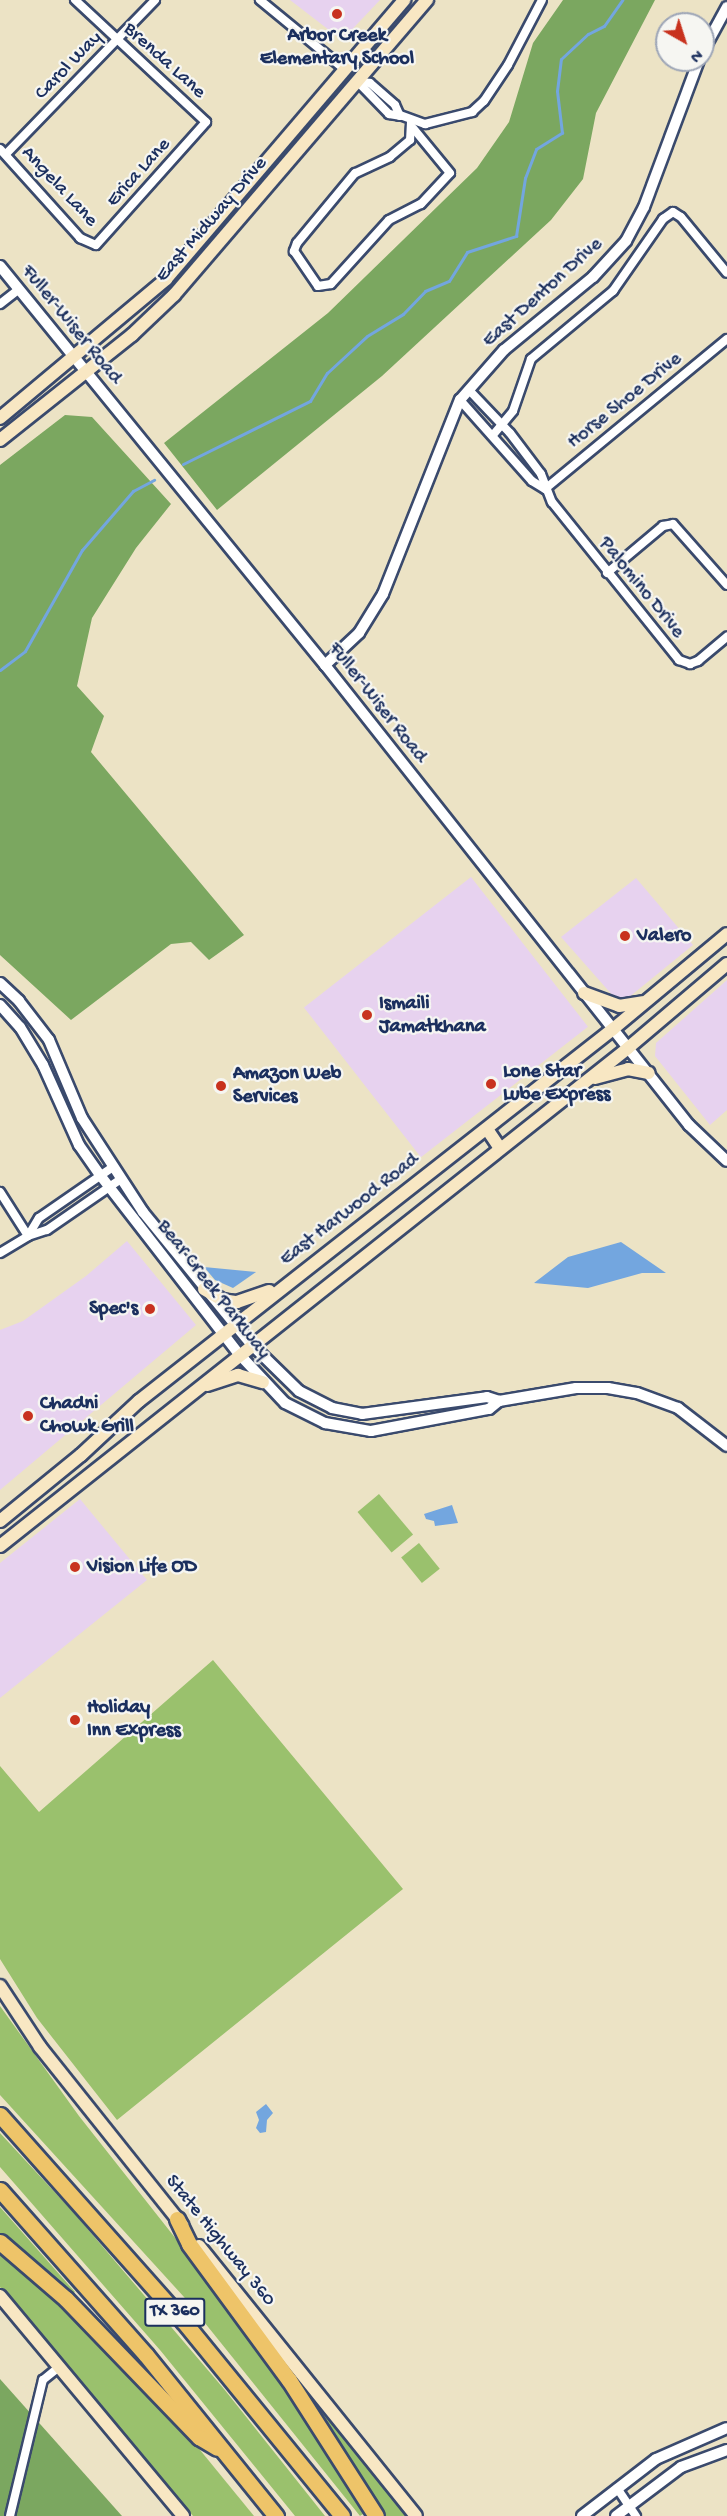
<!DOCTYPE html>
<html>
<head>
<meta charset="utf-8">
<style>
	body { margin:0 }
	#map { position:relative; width:727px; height:2516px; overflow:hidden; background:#ece3c5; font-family:"Gochi Hand",sans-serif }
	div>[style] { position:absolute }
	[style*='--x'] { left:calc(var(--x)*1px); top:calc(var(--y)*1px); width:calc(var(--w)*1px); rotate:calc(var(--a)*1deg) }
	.built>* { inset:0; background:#e7d2ef; transform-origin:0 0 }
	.green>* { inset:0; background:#9ac16d; transform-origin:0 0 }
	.forest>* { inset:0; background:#7ba760 }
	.water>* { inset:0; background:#73a6df }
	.stream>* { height:3px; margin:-1.5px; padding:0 1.5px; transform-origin:1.5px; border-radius:1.5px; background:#73a6df }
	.roads { filter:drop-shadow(2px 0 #3a4a6d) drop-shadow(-2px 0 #3a4a6d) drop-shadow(0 2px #3a4a6d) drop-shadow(0 -2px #3a4a6d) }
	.minor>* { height:8px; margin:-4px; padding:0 4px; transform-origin:4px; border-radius:4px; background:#fff }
	.tertiary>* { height:10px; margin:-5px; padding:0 5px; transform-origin:5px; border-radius:5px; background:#fff }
	.secondary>* { height:12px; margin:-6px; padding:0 6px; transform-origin:6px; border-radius:6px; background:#f8e7c3 }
	.motorway>* { height:15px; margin:-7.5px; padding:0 7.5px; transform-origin:7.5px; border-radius:7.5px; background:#eec469 }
	.dots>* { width:16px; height:16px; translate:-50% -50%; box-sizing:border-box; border:3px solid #f6f6f2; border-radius:50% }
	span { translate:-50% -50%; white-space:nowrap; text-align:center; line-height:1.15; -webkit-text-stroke:4.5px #f6f6f2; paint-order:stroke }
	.shield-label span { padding:2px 4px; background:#f6f6f2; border:2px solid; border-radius:4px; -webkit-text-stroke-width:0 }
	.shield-label { font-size:18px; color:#1b2f5e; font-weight:700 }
	.poi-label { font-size:20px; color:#1b2f5e; font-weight:700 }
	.left { translate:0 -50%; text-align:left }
	.right { translate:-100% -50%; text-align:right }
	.street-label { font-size:20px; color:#1b2f5e }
	.north { position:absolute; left:655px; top:12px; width:60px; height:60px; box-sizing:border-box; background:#f6f6f2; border:2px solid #9ea6b7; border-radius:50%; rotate:141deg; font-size:16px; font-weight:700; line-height:24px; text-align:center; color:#1b2f5e }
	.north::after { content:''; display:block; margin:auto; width:21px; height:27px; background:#c8321e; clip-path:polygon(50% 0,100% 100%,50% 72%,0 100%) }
</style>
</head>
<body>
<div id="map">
	<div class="built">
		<div style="clip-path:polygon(290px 0,380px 0,342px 40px)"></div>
		<div style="left:471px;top:877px;width:190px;height:212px;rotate:52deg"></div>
		<div style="clip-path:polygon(636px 878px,693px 945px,628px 998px,614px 997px,561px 937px)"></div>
		<div style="clip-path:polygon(727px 980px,727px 1110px,710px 1125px,655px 1056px,656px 1043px)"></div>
		<div style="clip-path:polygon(127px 1241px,196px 1325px,0 1490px,0 1330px,23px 1321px,86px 1276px)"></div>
		<div style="clip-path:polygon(80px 1499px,147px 1580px,0 1698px,0 1563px)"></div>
	</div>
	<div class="green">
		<div style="left:379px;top:1494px;width:53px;height:28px;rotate:50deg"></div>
		<div style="left:419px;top:1543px;width:33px;height:23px;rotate:51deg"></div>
		<div style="clip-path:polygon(213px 1660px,403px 1889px,117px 2120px,37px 2018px,0 1959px,0 1766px,39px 1812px)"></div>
		<div style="clip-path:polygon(0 2006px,79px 2116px,251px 2334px,366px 2512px,360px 2516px,184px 2297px,0 2095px)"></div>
		<div style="clip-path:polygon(0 2133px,74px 2213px,224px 2389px,325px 2516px,295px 2516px,160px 2350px,0 2167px)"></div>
		<div style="clip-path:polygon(0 2207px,75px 2292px,70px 2296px,0 2236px)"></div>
		<div style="clip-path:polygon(0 2249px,49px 2291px,169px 2412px,254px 2516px,193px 2516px,0 2287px)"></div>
		<div style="clip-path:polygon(309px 2391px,408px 2516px,384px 2516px,304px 2393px)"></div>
	</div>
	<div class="forest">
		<div style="clip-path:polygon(563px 0,655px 0,596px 113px,583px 179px,551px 220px,382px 376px,217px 510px,164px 443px,328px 313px,477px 168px,509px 122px,533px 43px)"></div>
		<div style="clip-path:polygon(65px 415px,92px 417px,171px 504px,136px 548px,92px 618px,77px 686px,104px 716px,91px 752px,244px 935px,209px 960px,191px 942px,171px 944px,71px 1020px,0 955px,0 465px)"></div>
		<div style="clip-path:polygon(0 2379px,122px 2516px,0 2516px)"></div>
	</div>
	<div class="water">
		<div style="clip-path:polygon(621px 1242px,666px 1273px,642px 1273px,588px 1288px,534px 1283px,568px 1257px)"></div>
		<div style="clip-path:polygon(204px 1267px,256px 1272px,233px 1288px,215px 1280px)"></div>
		<div style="clip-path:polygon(452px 1505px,458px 1523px,435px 1526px,434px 1521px,426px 1519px,424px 1514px)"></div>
		<div style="clip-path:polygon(266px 2104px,273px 2113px,267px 2120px,266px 2132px,260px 2133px,256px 2128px,259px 2120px,256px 2112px)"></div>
	</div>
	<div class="stream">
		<div style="--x:183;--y:464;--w:142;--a:-26.4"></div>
		<div style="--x:310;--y:401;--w:33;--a:-59"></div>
		<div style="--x:327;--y:373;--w:54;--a:-42.8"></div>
		<div style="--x:367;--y:336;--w:42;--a:-31.4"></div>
		<div style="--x:403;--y:314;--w:32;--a:-46"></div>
		<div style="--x:425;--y:291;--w:26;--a:-23"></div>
		<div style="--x:449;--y:281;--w:34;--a:-58"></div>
		<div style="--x:467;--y:252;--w:52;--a:-18.1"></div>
		<div style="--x:516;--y:236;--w:59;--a:-81.2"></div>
		<div style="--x:525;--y:178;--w:31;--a:-69"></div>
		<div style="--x:536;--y:149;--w:31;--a:-32"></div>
		<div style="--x:562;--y:133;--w:42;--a:-96.8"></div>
		<div style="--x:557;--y:91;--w:32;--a:-83"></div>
		<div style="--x:561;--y:59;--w:37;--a:-43"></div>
		<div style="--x:588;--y:34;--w:18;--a:-27"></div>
		<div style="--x:604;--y:26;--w:32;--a:-55"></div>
		<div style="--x:0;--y:670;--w:31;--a:-37"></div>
		<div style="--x:25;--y:651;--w:116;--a:-60.6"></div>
		<div style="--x:82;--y:550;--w:78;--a:-49.2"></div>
		<div style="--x:133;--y:491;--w:24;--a:-28"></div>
	</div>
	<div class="roads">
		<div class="minor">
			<div style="--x:260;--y:0;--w:109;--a:39.4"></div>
			<div style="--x:357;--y:81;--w:13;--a:9"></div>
			<div style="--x:370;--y:83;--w:33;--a:41"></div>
			<div style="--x:395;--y:105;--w:12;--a:66"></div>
			<div style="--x:357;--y:81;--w:46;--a:45.9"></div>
			<div style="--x:389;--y:114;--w:11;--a:10"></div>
			<div style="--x:400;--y:115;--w:27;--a:20"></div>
			<div style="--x:425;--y:124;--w:49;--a:-14.3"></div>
			<div style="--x:472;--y:112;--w:16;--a:-43"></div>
			<div style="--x:484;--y:101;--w:43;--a:-56.3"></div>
			<div style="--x:508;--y:65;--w:73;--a:-62.4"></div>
			<div style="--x:411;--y:122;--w:18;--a:93"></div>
			<div style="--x:410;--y:140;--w:26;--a:140"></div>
			<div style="--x:390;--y:157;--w:38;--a:155"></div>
			<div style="--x:355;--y:173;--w:91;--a:129.6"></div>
			<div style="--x:297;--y:243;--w:9;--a:111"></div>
			<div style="--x:294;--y:251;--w:42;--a:55.6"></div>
			<div style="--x:318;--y:286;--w:13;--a:-9"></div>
			<div style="--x:331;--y:284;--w:86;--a:-47.8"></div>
			<div style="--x:389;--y:220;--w:36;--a:-27"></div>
			<div style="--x:421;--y:204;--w:42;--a:-46.9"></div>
			<div style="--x:450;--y:173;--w:58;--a:-129.4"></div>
			<div style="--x:0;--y:149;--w:120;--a:48"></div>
			<div style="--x:80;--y:238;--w:17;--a:24"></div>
			<div style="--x:96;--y:245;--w:165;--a:-48.2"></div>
			<div style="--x:206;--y:122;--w:179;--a:-137"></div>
			<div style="--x:6;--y:154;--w:214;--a:-45.9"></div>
			<div style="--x:0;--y:304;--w:24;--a:-38"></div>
			<div style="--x:469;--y:390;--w:59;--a:46.4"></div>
			<div style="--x:510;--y:433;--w:51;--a:52.9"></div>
			<div style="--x:541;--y:474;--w:30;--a:69"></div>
			<div style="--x:552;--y:502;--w:203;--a:51.2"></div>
			<div style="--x:679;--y:660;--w:12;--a:20"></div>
			<div style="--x:690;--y:664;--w:9;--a:-21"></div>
			<div style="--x:698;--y:661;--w:38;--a:-40"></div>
			<div style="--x:460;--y:400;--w:108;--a:48.4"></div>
			<div style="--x:532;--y:481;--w:15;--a:32"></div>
			<div style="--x:493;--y:435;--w:31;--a:-50"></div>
			<div style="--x:513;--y:411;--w:55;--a:-70.9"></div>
			<div style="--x:531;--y:359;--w:107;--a:-39.7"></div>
			<div style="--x:613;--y:291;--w:88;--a:-55.2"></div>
			<div style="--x:663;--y:219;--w:12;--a:-35"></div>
			<div style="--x:673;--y:212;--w:9;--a:32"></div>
			<div style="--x:681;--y:217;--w:72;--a:50.6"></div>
			<div style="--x:545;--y:489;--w:236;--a:-39.5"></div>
			<div style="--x:607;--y:573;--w:73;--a:-40"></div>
			<div style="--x:663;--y:526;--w:10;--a:-11"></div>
			<div style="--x:673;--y:524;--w:81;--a:48.5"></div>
			<div style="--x:0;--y:1192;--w:52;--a:57.5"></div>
			<div style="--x:28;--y:1236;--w:21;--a:-59"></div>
			<div style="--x:39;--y:1218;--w:90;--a:-34.6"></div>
			<div style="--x:0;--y:1253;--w:33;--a:-31"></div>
			<div style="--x:28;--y:1236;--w:20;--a:-18"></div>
			<div style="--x:47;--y:1230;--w:90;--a:-34.6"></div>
			<div style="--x:617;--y:2488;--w:34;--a:56"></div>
			<div style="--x:10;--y:2516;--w:140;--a:-76.4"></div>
			<div style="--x:43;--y:2380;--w:22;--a:-39"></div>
		</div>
		<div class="tertiary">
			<div style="--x:703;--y:51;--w:50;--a:-61.4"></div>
			<div style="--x:0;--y:266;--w:515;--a:50.84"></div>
			<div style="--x:325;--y:665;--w:587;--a:51.65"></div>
			<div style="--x:689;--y:1125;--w:52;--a:43.5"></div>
			<div style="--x:325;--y:665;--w:47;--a:-43.3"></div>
			<div style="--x:359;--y:633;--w:46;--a:-58.4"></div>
			<div style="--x:383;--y:594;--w:209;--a:-68.4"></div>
			<div style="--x:460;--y:400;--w:67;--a:-48.7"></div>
			<div style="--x:504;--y:350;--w:115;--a:-39.4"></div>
			<div style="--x:593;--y:277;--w:49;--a:-47.5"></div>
			<div style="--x:626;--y:241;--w:38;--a:-62"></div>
			<div style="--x:644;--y:207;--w:157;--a:-69.5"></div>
			<div style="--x:0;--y:983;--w:26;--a:43"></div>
			<div style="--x:19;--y:1001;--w:49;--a:52.4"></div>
			<div style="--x:49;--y:1040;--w:85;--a:67.1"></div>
			<div style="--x:82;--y:1118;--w:112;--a:57"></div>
			<div style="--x:143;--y:1212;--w:172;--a:50.7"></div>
			<div style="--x:252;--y:1345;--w:66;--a:44.4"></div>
			<div style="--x:299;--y:1391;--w:37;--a:27"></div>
			<div style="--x:332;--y:1408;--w:31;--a:11"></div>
			<div style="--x:362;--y:1414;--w:126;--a:-7.7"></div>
			<div style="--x:487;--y:1397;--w:13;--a:18"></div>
			<div style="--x:499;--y:1401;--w:78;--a:-9.6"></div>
			<div style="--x:576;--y:1388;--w:32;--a:0"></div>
			<div style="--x:608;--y:1388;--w:29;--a:10"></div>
			<div style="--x:637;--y:1393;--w:44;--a:20.1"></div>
			<div style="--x:678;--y:1408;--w:62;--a:37.8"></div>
			<div style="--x:0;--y:1005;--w:30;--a:48"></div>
			<div style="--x:20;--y:1027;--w:44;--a:58.8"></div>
			<div style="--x:43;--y:1065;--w:88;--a:65.8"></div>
			<div style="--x:79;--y:1145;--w:37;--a:55"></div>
			<div style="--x:100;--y:1175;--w:227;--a:52.2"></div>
			<div style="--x:239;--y:1354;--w:67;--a:46.8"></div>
			<div style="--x:285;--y:1403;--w:45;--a:26.6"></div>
			<div style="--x:325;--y:1423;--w:47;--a:9.9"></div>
			<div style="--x:371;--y:1431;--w:120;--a:-10.6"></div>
			<div style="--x:489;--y:1409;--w:13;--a:-39"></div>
			<div style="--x:582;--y:2516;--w:93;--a:-37.6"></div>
			<div style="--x:656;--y:2459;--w:77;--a:-23.6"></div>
			<div style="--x:616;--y:2516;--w:81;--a:-37"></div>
			<div style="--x:681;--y:2467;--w:49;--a:-20.3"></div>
		</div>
		<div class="secondary">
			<div style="--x:0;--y:418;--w:217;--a:-39.9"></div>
			<div style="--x:166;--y:279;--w:367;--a:-49.5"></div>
			<div style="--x:0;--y:440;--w:169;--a:-38.5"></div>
			<div style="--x:132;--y:335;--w:58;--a:-43.6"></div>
			<div style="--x:174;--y:295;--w:389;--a:-49.4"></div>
			<div style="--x:584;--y:993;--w:37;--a:20"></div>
			<div style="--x:619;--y:1006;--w:24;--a:-9"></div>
			<div style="--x:595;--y:1078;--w:34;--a:-15"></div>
			<div style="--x:628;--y:1069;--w:21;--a:11"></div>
			<div style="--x:487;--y:1129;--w:23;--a:56"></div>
			<div style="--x:204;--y:1289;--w:21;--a:31"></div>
			<div style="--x:222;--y:1300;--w:15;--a:8"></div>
			<div style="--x:237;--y:1302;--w:34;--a:-19"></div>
			<div style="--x:207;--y:1385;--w:33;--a:-18"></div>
			<div style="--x:238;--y:1375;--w:26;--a:16"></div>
			<div style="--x:0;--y:1521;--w:104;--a:-39.2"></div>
			<div style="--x:81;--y:1455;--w:79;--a:-43"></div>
			<div style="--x:139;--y:1401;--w:603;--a:-38.13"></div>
			<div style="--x:613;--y:1029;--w:148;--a:-39.8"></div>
			<div style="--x:0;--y:1546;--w:801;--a:-38.41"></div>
			<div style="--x:628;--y:1048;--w:130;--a:-40.3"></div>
			<div style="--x:0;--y:1986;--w:73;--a:56.7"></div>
			<div style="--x:40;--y:2047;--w:228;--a:51.4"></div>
			<div style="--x:199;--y:2246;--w:346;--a:51.2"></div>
			<div style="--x:0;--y:2296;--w:286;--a:50.2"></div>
		</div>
		<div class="motorway">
			<div style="--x:0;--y:2115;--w:277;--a:48.4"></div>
			<div style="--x:184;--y:2322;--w:250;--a:50.8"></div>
			<div style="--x:0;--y:2190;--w:220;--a:48.5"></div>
			<div style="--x:146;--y:2355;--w:207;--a:51.1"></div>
			<div style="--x:177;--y:2219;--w:28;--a:64"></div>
			<div style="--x:189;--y:2244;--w:169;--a:53.7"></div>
			<div style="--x:289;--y:2380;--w:161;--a:57.4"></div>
			<div style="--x:0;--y:2242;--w:87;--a:40.8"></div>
			<div style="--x:66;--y:2299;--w:192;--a:46.1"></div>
			<div style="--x:199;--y:2437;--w:21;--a:31"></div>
		</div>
	</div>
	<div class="dots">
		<div style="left:337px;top:14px;background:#c8321e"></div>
		<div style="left:625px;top:936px;background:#c8321e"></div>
		<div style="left:367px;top:1015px;background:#c8321e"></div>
		<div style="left:491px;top:1084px;background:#c8321e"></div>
		<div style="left:221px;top:1086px;background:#c8321e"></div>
		<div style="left:150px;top:1309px;background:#c8321e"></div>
		<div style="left:28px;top:1416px;background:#c8321e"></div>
		<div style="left:75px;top:1567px;background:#c8321e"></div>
		<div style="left:75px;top:1720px;background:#c8321e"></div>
	</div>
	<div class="shield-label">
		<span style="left:175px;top:2312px">TX 360</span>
	</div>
	<div class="poi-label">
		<span style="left:337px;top:48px">Arbor Creek<br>Elementary School</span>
		<span class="left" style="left:637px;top:936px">Valero</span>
		<span class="left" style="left:379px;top:1016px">Ismaili<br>Jamatkhana</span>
		<span class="left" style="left:503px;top:1084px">Lone Star<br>Lube Express</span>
		<span class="left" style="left:233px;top:1086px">Amazon Web<br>Services</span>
		<span class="right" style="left:138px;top:1309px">Spec's</span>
		<span class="left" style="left:40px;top:1416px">Chadni<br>Chowk Grill</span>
		<span class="left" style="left:87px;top:1567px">Vision Life OD</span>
		<span class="left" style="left:87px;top:1720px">Holiday<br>Inn Express</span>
	</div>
	<div class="street-label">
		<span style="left:164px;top:61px;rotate:42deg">Brenda Lane</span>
		<span style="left:69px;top:66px;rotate:-46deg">Carol Way</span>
		<span style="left:139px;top:173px;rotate:-48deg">Erica Lane</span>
		<span style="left:59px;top:187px;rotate:47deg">Angela Lane</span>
		<span style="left:212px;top:220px;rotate:-49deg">East Midway Drive</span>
		<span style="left:543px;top:293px;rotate:-42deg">East Denton Drive</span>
		<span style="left:71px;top:325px;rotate:51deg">Fuller-Wiser Road</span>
		<span style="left:625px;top:401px;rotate:-39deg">Horse Shoe Drive</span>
		<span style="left:641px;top:588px;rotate:51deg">Palomino Drive</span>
		<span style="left:377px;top:703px;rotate:52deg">Fuller-Wiser Road</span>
		<span style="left:350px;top:1210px;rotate:-38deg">East Harwood Road</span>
		<span style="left:213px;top:1290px;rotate:52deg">Bear Creek Parkway</span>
		<span style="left:220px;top:2241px;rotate:51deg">State Highway 360</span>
	</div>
	<div class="north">N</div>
</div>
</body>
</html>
